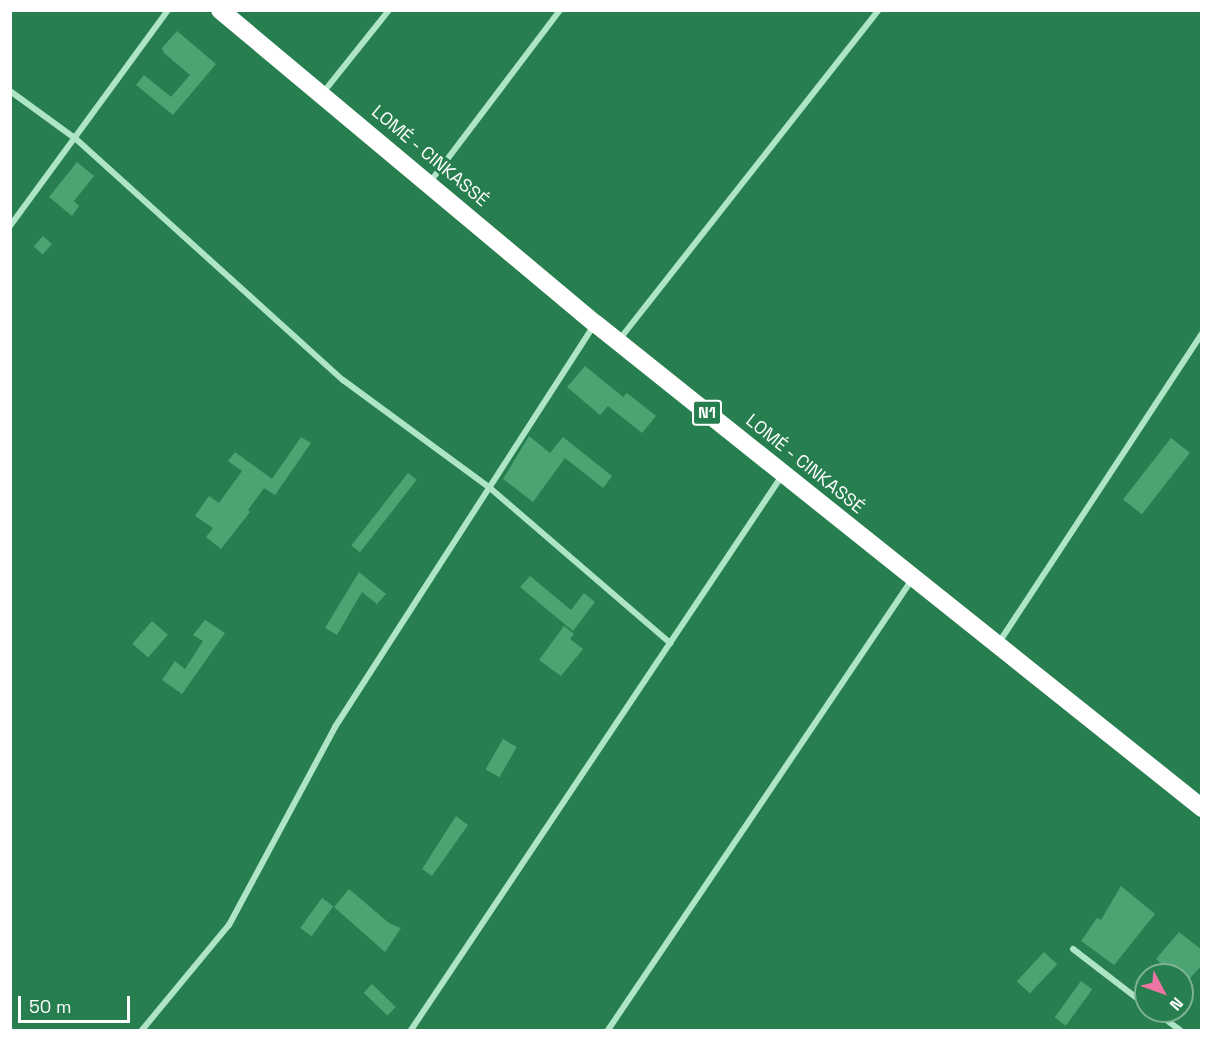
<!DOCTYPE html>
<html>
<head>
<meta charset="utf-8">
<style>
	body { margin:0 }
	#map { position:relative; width:1212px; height:1041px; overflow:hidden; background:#277e4e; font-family:"Space Grotesk",sans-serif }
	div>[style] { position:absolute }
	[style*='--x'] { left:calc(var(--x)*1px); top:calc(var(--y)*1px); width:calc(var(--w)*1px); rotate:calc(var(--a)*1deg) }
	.building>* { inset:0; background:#4ca473; transform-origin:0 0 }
	.street>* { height:6px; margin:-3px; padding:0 3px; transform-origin:3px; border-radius:3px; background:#aee5c6 }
	.highway>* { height:18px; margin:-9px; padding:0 9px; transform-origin:9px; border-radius:9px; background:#fff }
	span { translate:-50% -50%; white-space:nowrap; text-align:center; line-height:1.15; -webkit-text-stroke:5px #277e4e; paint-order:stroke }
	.shield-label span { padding:2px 4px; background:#277e4e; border:2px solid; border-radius:4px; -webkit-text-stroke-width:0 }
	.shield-label { font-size:16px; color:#fff; font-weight:700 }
	.street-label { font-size:18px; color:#fff }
	.frame { position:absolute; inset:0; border:12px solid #fff; pointer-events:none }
	.north { position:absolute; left:1134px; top:963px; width:60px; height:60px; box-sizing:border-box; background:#277e4e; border:2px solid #7db295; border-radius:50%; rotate:131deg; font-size:16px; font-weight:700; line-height:24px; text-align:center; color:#fff }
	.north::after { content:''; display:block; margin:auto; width:21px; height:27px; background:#ed74a4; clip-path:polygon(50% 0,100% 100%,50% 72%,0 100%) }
	.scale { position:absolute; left:18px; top:996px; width:112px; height:27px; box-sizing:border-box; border:3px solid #fff; border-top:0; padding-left:8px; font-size:18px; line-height:21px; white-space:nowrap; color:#fff; -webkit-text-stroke:4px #277e4e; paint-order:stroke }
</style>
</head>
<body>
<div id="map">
	<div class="building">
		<div style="clip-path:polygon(177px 31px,216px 64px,173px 115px,136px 85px,144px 75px,171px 97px,190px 75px,164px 53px,162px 48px)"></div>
		<div style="clip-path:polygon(77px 162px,94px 176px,74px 201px,79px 206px,72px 216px,49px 197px)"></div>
		<div style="left:43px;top:236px;width:12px;height:14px;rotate:42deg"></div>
		<div style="clip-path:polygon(585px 366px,623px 397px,627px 393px,656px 416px,642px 433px,608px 406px,600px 415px,567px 387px)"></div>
		<div style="clip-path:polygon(529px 436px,550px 453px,563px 437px,612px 476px,603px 488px,565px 458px,533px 502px,503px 479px)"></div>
		<div style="clip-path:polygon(301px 437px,311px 443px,275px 495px,264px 488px,248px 510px,250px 512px,221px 549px,206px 537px,213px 528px,195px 516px,209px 496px,219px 503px,242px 471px,228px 461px,235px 452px,272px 479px)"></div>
		<div style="left:1171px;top:438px;width:24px;height:78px;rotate:38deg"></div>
		<div style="left:408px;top:473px;width:11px;height:92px;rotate:38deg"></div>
		<div style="clip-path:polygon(359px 572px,386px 594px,377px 604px,362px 592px,337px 635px,325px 628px)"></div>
		<div style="clip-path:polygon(530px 576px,571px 610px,584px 593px,595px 602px,573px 631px,520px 587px)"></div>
		<div style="clip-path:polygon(205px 620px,225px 633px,182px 694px,162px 680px,175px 661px,185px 669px,203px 641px,193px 635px)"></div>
		<div style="left:152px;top:621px;width:21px;height:30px;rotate:41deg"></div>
		<div style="clip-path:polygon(564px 626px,574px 634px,570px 639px,583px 649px,561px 676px,539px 660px)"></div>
		<div style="left:503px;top:739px;width:16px;height:35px;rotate:30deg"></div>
		<div style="clip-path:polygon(456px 816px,468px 825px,432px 876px,422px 869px)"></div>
		<div style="clip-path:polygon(1121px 886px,1155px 914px,1114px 965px,1081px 941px,1097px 918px,1101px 920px)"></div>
		<div style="clip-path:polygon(349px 889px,389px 923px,401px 928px,385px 952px,334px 907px)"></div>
		<div style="left:322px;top:898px;width:14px;height:37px;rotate:36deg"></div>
		<div style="clip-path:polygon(1179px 932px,1202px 950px,1202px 965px,1182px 987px,1182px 975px,1161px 975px,1167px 969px,1156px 959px)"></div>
		<div style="left:1044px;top:952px;width:18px;height:40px;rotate:43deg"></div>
		<div style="left:1081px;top:981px;width:14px;height:45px;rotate:36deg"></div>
		<div style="left:372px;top:984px;width:33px;height:12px;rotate:44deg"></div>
	</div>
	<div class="street">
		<div style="--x:10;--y:91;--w:82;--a:36"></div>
		<div style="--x:76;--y:139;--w:360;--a:42.1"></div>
		<div style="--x:343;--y:380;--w:182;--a:36.3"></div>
		<div style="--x:490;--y:488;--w:238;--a:40.7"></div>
		<div style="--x:322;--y:94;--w:107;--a:-51.4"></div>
		<div style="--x:430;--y:182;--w:216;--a:-52.9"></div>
		<div style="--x:10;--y:226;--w:268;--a:-53.8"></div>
		<div style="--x:619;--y:340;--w:420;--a:-51.8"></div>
		<div style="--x:998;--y:644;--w:372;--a:-56.7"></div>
		<div style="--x:1073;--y:949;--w:92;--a:37.5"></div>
		<div style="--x:1154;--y:1011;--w:32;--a:36"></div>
		<div style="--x:142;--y:1030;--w:136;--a:-50.4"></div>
		<div style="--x:229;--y:925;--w:225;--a:-61.8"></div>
		<div style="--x:335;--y:727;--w:480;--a:-57.2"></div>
		<div style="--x:411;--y:1030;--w:669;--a:-56.21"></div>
		<div style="--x:608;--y:1030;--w:545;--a:-55.99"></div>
	</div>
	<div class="highway">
		<div style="--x:220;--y:10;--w:490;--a:39.9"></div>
		<div style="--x:596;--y:324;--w:776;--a:38.61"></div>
	</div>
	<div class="shield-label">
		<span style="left:707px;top:413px">N1</span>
	</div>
	<div class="street-label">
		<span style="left:430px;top:156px;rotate:40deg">LOMÉ - CINKASSÉ</span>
		<span style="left:805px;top:464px;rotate:39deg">LOMÉ - CINKASSÉ</span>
	</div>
	<div class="frame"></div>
	<div class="north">N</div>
	<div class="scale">50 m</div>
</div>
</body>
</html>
